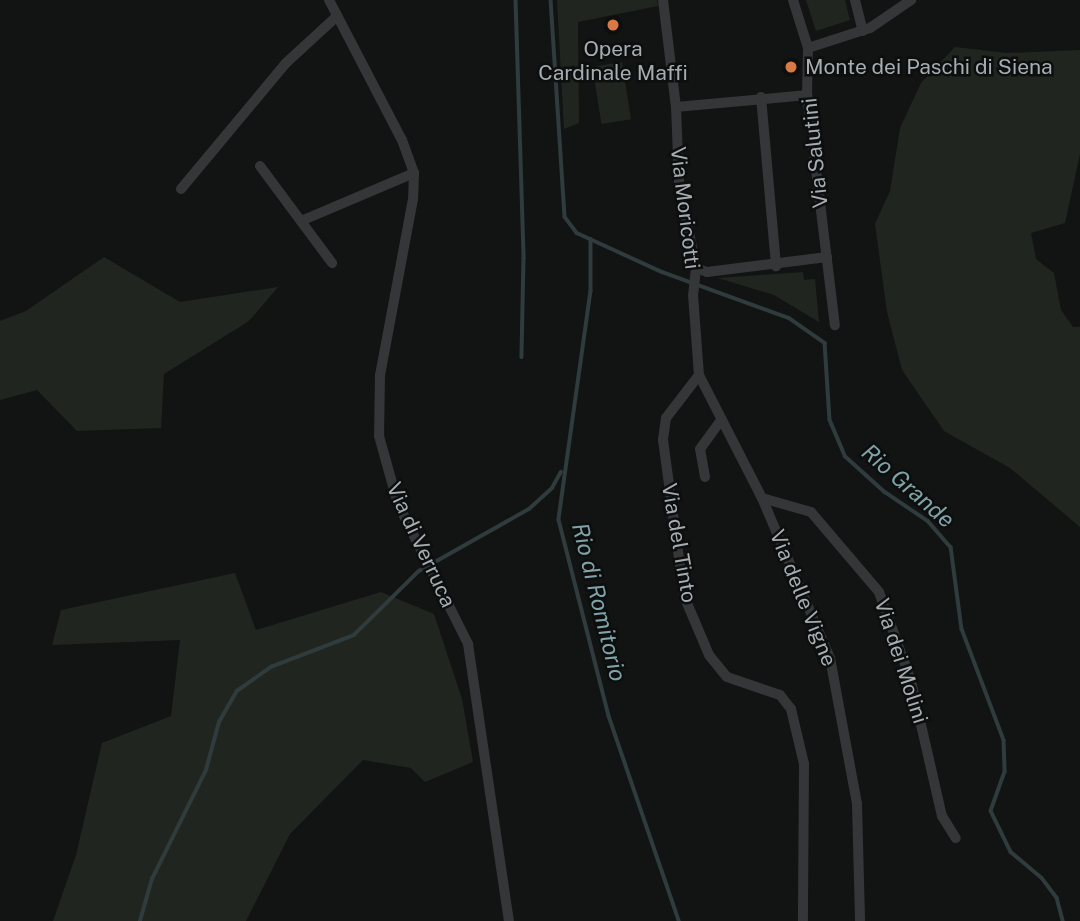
<!DOCTYPE html>
<html>
<head>
<meta charset="utf-8">
<style>
	body { margin:0 }
	#map { position:relative; width:1080px; height:921px; overflow:hidden; background:#121313; font-family:"Public Sans",sans-serif }
	div>[style] { position:absolute }
	[style*='--x'] { left:calc(var(--x)*1px); top:calc(var(--y)*1px); width:calc(var(--w)*1px); rotate:calc(var(--a)*1deg) }
	.green>* { inset:0; background:#20261f; transform-origin:0 0 }
	.stream>* { height:3.5px; margin:-1.75px; padding:0 1.75px; transform-origin:1.75px; border-radius:1.75px; background:#2f3b3c }
	.street>* { height:10px; margin:-5px; padding:0 5px; transform-origin:5px; border-radius:5px; background:#343638 }
	.dots>* { width:19px; height:19px; translate:-50% -50%; box-sizing:border-box; border:4px solid #0d0e0e; border-radius:50% }
	span { translate:-50% -50%; white-space:nowrap; text-align:center; line-height:1.15; -webkit-text-stroke:5px #0d0e0e; paint-order:stroke }
	.poi-label { font-size:21px; color:#a5adb2 }
	.left { translate:0 -50%; text-align:left }
	.street-label { font-size:21px; color:#a5adb2 }
	.water-label { font-size:23px; color:#80a3a9; font-style:italic }
</style>
</head>
<body>
<div id="map">
	<div class="green">
		<div style="clip-path:polygon(557px 0,657px 0,658px 6px,578px 22px,579px 123px,564px 129px)"></div>
		<div style="clip-path:polygon(806px 0,845px 0,850px 20px,816px 31px)"></div>
		<div style="clip-path:polygon(955px 47px,1007px 53px,1080px 50px,1080px 154px,1065px 223px,1031px 233px,1036px 259px,1054px 273px,1061px 310px,1073px 327px,1080px 327px,1080px 527px,1010px 468px,944px 431px,902px 370px,887px 312px,875px 224px,890px 191px,900px 128px,921px 83px)"></div>
		<div style="left:622px;top:62px;width:58px;height:30px;rotate:81deg"></div>
		<div style="clip-path:polygon(104px 257px,180px 302px,278px 287px,249px 321px,164px 374px,161px 428px,77px 431px,37px 390px,0 400px,0 321px,26px 311px)"></div>
		<div style="clip-path:polygon(803px 272px,804px 280px,815px 279px,819px 322px,774px 295px,718px 278px)"></div>
		<div style="clip-path:polygon(235px 573px,256px 630px,381px 592px,434px 614px,462px 699px,473px 762px,425px 782px,411px 768px,363px 760px,290px 834px,246px 921px,53px 921px,76px 855px,102px 743px,171px 716px,180px 640px,52px 645px,61px 610px)"></div>
	</div>
	<div class="stream">
		<div style="--x:516;--y:0;--w:258;--a:88.2"></div>
		<div style="--x:524;--y:258;--w:99;--a:91.2"></div>
		<div style="--x:551;--y:0;--w:217;--a:86.3"></div>
		<div style="--x:565;--y:217;--w:20;--a:53"></div>
		<div style="--x:577;--y:233;--w:94;--a:24.6"></div>
		<div style="--x:662;--y:272;--w:135;--a:19.9"></div>
		<div style="--x:789;--y:318;--w:44;--a:34.8"></div>
		<div style="--x:825;--y:343;--w:77;--a:86.3"></div>
		<div style="--x:830;--y:420;--w:39;--a:67"></div>
		<div style="--x:845;--y:456;--w:54;--a:42"></div>
		<div style="--x:885;--y:492;--w:52;--a:34"></div>
		<div style="--x:928;--y:521;--w:35;--a:49"></div>
		<div style="--x:951;--y:547;--w:83;--a:82.4"></div>
		<div style="--x:962;--y:629;--w:119;--a:69.3"></div>
		<div style="--x:1004;--y:740;--w:32;--a:88"></div>
		<div style="--x:1005;--y:772;--w:41;--a:109.7"></div>
		<div style="--x:991;--y:811;--w:46;--a:64"></div>
		<div style="--x:1011;--y:852;--w:40;--a:40"></div>
		<div style="--x:1042;--y:878;--w:25;--a:53"></div>
		<div style="--x:1057;--y:898;--w:24;--a:75"></div>
		<div style="--x:591;--y:239;--w:52;--a:90"></div>
		<div style="--x:591;--y:291;--w:231;--a:98"></div>
		<div style="--x:559;--y:520;--w:202;--a:75.7"></div>
		<div style="--x:609;--y:716;--w:217;--a:71.1"></div>
		<div style="--x:140;--y:921;--w:44;--a:-74.1"></div>
		<div style="--x:152;--y:879;--w:122;--a:-63.6"></div>
		<div style="--x:206;--y:770;--w:50;--a:-74.8"></div>
		<div style="--x:219;--y:722;--w:36;--a:-60"></div>
		<div style="--x:237;--y:691;--w:42;--a:-35.2"></div>
		<div style="--x:271;--y:667;--w:89;--a:-21.1"></div>
		<div style="--x:354;--y:635;--w:91;--a:-44.6"></div>
		<div style="--x:419;--y:571;--w:126;--a:-29.4"></div>
		<div style="--x:529;--y:509;--w:31;--a:-42"></div>
		<div style="--x:552;--y:488;--w:18;--a:-61"></div>
	</div>
	<div class="street">
		<div style="--x:329;--y:0;--w:158;--a:62.5"></div>
		<div style="--x:402;--y:140;--w:35;--a:70"></div>
		<div style="--x:414;--y:173;--w:26;--a:92"></div>
		<div style="--x:413;--y:199;--w:179;--a:100.6"></div>
		<div style="--x:380;--y:375;--w:61;--a:90.9"></div>
		<div style="--x:379;--y:436;--w:71;--a:74.4"></div>
		<div style="--x:398;--y:504;--w:157;--a:63.4"></div>
		<div style="--x:468;--y:644;--w:280;--a:81.6"></div>
		<div style="--x:663;--y:0;--w:108;--a:83.1"></div>
		<div style="--x:676;--y:107;--w:75;--a:87.7"></div>
		<div style="--x:679;--y:182;--w:88;--a:78.8"></div>
		<div style="--x:696;--y:268;--w:27;--a:96"></div>
		<div style="--x:693;--y:295;--w:80;--a:85.7"></div>
		<div style="--x:699;--y:375;--w:138;--a:62.9"></div>
		<div style="--x:762;--y:498;--w:174;--a:67"></div>
		<div style="--x:830;--y:658;--w:148;--a:79.5"></div>
		<div style="--x:857;--y:804;--w:117;--a:88.5"></div>
		<div style="--x:793;--y:0;--w:50;--a:72.6"></div>
		<div style="--x:808;--y:48;--w:47;--a:91.2"></div>
		<div style="--x:807;--y:95;--w:232;--a:83.1"></div>
		<div style="--x:855;--y:0;--w:32;--a:76"></div>
		<div style="--x:808;--y:48;--w:65;--a:-17.9"></div>
		<div style="--x:870;--y:28;--w:50;--a:-34.3"></div>
		<div style="--x:761;--y:97;--w:170;--a:84.9"></div>
		<div style="--x:676;--y:107;--w:132;--a:-5.2"></div>
		<div style="--x:260;--y:166;--w:121;--a:53.4"></div>
		<div style="--x:181;--y:189;--w:164;--a:-50.2"></div>
		<div style="--x:286;--y:63;--w:68;--a:-42.6"></div>
		<div style="--x:301;--y:221;--w:123;--a:-23"></div>
		<div style="--x:696;--y:268;--w:12;--a:20"></div>
		<div style="--x:707;--y:272;--w:121;--a:-7.1"></div>
		<div style="--x:699;--y:375;--w:54;--a:127.5"></div>
		<div style="--x:666;--y:418;--w:22;--a:98"></div>
		<div style="--x:663;--y:440;--w:157;--a:82.3"></div>
		<div style="--x:684;--y:596;--w:64;--a:67"></div>
		<div style="--x:709;--y:655;--w:28;--a:51"></div>
		<div style="--x:727;--y:677;--w:56;--a:18.8"></div>
		<div style="--x:780;--y:695;--w:18;--a:52"></div>
		<div style="--x:791;--y:709;--w:57;--a:76.7"></div>
		<div style="--x:804;--y:764;--w:157;--a:90.4"></div>
		<div style="--x:705;--y:477;--w:28;--a:-100"></div>
		<div style="--x:700;--y:449;--w:37;--a:-54"></div>
		<div style="--x:762;--y:498;--w:51;--a:15.9"></div>
		<div style="--x:811;--y:512;--w:105;--a:49.6"></div>
		<div style="--x:879;--y:592;--w:95;--a:70.2"></div>
		<div style="--x:911;--y:681;--w:139;--a:77.1"></div>
		<div style="--x:942;--y:816;--w:26;--a:58"></div>
	</div>
	<div class="dots">
		<div style="left:613px;top:25px;background:#d97944"></div>
		<div style="left:791px;top:67px;background:#d97944"></div>
	</div>
	<div class="poi-label">
		<span style="left:613px;top:61px">Opera<br>Cardinale Maffi</span>
		<span class="left" style="left:805px;top:67px">Monte dei Paschi di Siena</span>
	</div>
	<div class="street-label">
		<span style="left:815px;top:153px;rotate:-96deg">Via Salutini</span>
		<span style="left:685px;top:208px;rotate:83deg">Via Moricotti</span>
		<span style="left:679px;top:543px;rotate:80deg">Via del Tinto</span>
		<span style="left:421px;top:545px;rotate:65deg">Via di Verruca</span>
		<span style="left:803px;top:598px;rotate:68deg">Via delle Vigne</span>
		<span style="left:901px;top:661px;rotate:72deg">Via dei Molini</span>
	</div>
	<div class="water-label">
		<span style="left:908px;top:486px;rotate:41deg">Rio Grande</span>
		<span style="left:599px;top:602px;rotate:76deg">Rio di Romitorio</span>
	</div>
</div>
</body>
</html>
